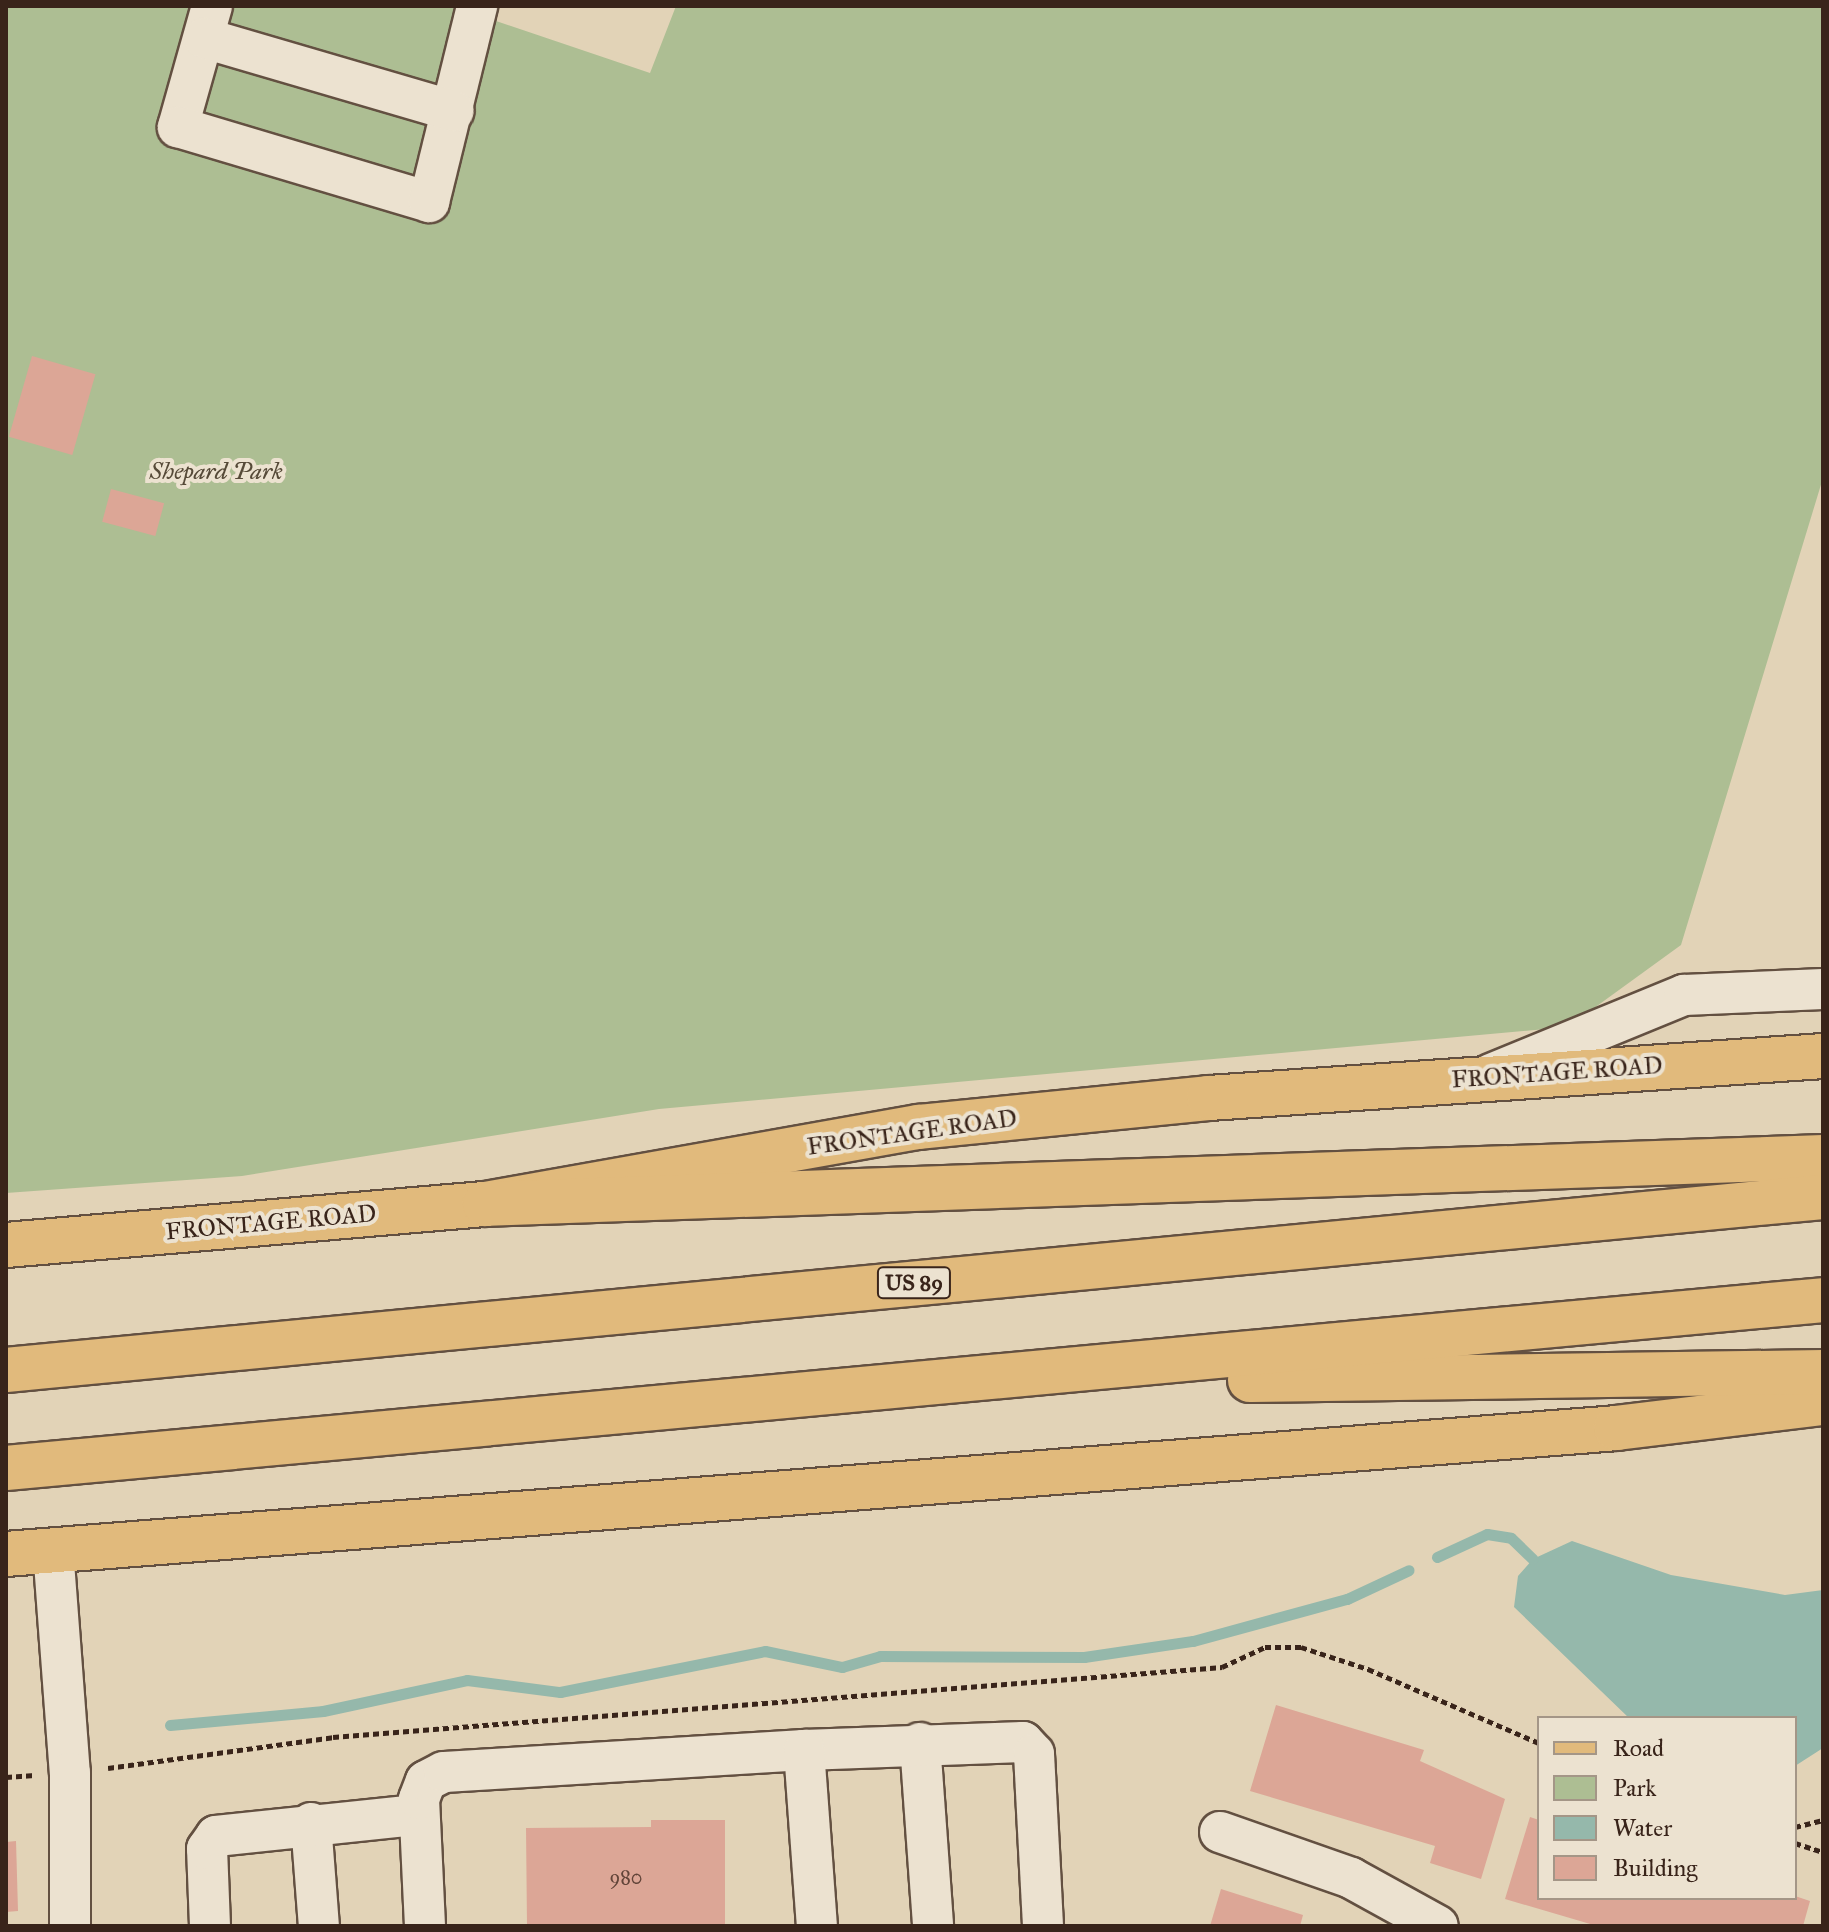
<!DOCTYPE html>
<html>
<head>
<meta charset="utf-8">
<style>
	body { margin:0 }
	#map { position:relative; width:1829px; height:1932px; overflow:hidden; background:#e2d3b7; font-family:"IM FELL Great Primer",serif }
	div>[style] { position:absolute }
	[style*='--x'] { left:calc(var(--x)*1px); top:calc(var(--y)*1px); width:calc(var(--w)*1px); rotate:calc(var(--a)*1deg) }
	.green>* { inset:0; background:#adbe93 }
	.water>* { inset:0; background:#95b8ab }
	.stream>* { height:11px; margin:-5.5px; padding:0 5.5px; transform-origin:5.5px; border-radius:5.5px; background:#95b8ab }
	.building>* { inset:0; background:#dca696; transform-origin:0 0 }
	.path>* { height:5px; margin-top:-2.5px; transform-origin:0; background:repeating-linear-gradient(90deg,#39241a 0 6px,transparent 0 10px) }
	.roads { filter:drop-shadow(2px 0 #635041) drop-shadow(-2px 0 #635041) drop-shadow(0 2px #635041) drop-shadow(0 -2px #635041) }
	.minor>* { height:40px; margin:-20px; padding:0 20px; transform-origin:20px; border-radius:20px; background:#ece2d0 }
	.major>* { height:44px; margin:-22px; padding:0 22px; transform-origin:22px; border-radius:22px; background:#e1ba7c }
	.highway>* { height:44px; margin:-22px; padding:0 22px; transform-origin:22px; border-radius:22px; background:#e1ba7c }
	span { translate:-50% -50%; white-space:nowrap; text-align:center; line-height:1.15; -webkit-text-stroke:8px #ece2d0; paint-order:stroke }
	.number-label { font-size:20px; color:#624439 }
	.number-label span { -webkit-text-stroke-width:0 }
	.shield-label span { padding:2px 6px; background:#ece2d0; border:2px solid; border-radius:6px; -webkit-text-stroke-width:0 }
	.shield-label { font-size:22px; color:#39241a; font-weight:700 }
	.park-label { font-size:24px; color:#564a38; font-style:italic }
	.street-label { font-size:24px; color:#39241a }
	.frame { position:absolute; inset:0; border:8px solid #39241a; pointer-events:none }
	.legend { position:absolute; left:1537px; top:1716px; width:260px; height:184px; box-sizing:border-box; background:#ece2d0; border:2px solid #a49687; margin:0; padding:10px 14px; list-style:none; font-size:24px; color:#39241a }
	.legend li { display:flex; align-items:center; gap:16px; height:40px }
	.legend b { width:40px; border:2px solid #a49687 }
</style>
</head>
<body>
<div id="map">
	<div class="green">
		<div style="clip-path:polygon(6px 6px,452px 6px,650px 73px,676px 6px,1823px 6px,1823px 478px,1681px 945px,1568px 1027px,659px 1109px,242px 1176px,6px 1193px)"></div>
	</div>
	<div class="water">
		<div style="clip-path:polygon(1572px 1541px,1671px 1575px,1785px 1595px,1823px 1590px,1823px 1748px,1795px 1766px,1795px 1718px,1629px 1718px,1514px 1607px,1518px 1576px,1533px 1559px)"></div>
	</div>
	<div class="stream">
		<div style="--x:1437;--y:1557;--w:55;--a:-24.7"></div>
		<div style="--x:1487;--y:1534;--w:24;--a:9"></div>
		<div style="--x:1511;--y:1538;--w:30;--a:44"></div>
		<div style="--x:170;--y:1725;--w:154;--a:-5.2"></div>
		<div style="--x:323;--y:1711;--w:147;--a:-12.1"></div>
		<div style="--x:467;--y:1680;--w:94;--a:7.4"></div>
		<div style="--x:560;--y:1692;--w:209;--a:-11.3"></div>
		<div style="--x:765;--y:1651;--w:79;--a:11.7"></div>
		<div style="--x:842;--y:1667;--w:40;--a:-16"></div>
		<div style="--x:880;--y:1656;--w:204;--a:0.3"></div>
		<div style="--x:1084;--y:1657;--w:110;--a:-8.4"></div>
		<div style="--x:1193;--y:1641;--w:160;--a:-15.3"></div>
		<div style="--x:1347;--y:1599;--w:68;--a:-25.1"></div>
	</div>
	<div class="building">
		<div style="left:32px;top:356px;width:66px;height:84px;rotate:16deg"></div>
		<div style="left:111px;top:489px;width:55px;height:34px;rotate:15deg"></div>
		<div style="clip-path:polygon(1276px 1705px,1424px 1750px,1420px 1761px,1505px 1799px,1481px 1879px,1430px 1863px,1435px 1846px,1250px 1791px)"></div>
		<div style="clip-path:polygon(1530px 1817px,1539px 1820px,1539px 1898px,1795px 1896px,1810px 1901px,1803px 1926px,1597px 1926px,1505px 1899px)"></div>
		<div style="clip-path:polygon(651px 1820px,725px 1820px,725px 1926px,527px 1926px,526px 1828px,651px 1827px)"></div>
		<div style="clip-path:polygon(16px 1841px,18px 1911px,6px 1912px,6px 1842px)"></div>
		<div style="clip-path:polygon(1221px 1889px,1303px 1915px,1300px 1926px,1210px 1926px)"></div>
	</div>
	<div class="path">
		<div style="--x:108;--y:1768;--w:227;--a:-7.8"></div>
		<div style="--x:333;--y:1737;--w:892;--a:-4.5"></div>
		<div style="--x:1222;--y:1667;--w:47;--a:-24.9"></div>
		<div style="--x:1265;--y:1647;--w:36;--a:0"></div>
		<div style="--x:1301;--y:1647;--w:71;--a:18.2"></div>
		<div style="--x:1368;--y:1669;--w:186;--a:23.4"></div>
		<div style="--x:6;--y:1777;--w:29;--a:-4"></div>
		<div style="--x:1795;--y:1827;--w:29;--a:-14"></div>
		<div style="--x:1795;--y:1843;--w:29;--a:18"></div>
	</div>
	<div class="roads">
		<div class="minor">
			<div style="--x:212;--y:6;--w:126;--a:105.7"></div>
			<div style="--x:178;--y:127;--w:262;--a:16.6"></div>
			<div style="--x:429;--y:202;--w:202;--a:-76.2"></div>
			<div style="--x:204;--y:38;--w:260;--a:16.3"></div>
			<div style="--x:1491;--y:1074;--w:209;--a:-22.3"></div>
			<div style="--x:1684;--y:995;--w:139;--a:-2.5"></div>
			<div style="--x:53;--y:1549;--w:225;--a:85.7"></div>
			<div style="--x:70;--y:1773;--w:153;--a:90"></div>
			<div style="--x:920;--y:1743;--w:183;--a:85.9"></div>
			<div style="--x:804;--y:1750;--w:219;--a:-2.1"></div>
			<div style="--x:1023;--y:1742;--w:16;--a:47"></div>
			<div style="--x:1034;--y:1754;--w:172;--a:87"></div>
			<div style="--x:311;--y:1823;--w:103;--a:85.6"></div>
			<div style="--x:1220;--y:1832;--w:139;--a:19.3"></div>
			<div style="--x:1351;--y:1878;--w:99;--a:28.9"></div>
			<div style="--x:210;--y:1926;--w:77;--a:-92.2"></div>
			<div style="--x:207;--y:1849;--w:16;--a:-55"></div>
			<div style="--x:216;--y:1836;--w:202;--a:-6"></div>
			<div style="--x:425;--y:1926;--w:127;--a:-92.7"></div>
			<div style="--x:419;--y:1799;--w:19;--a:-69"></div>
			<div style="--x:426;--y:1781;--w:20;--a:-27"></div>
			<div style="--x:444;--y:1772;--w:361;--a:-3.5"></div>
			<div style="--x:804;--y:1750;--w:176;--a:85.8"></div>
		</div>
		<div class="major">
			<div style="--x:6;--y:1245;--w:481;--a:-4.9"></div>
			<div style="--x:485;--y:1204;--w:441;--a:-10.1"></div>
			<div style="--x:919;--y:1127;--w:291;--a:-5.7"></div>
			<div style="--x:1209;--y:1098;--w:615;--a:-3.91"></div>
			<div style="--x:6;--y:1554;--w:1615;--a:-4.47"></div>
			<div style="--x:1616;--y:1428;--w:209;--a:-6.9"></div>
		</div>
		<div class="highway">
			<div style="--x:485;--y:1204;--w:1339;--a:-2.01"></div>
			<div style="--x:6;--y:1370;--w:1825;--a:-5.44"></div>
			<div style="--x:1250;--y:1380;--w:573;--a:-0.8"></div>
			<div style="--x:6;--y:1468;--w:1825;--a:-5.28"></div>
		</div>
	</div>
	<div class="number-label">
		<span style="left:626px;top:1877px">980</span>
	</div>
	<div class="shield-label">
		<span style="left:914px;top:1283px">US 89</span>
	</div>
	<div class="park-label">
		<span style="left:216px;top:472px">Shepard Park</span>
	</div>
	<div class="street-label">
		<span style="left:1557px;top:1073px;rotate:-4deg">FRONTAGE ROAD</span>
		<span style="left:912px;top:1133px;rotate:-8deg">FRONTAGE ROAD</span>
		<span style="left:271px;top:1223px;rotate:-5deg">FRONTAGE ROAD</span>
	</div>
	<div class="frame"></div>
	<ul class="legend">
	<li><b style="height:10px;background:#e1ba7c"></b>Road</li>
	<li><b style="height:22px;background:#adbe93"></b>Park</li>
	<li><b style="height:22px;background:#95b8ab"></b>Water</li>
	<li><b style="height:22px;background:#dca696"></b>Building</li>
	</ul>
</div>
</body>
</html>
